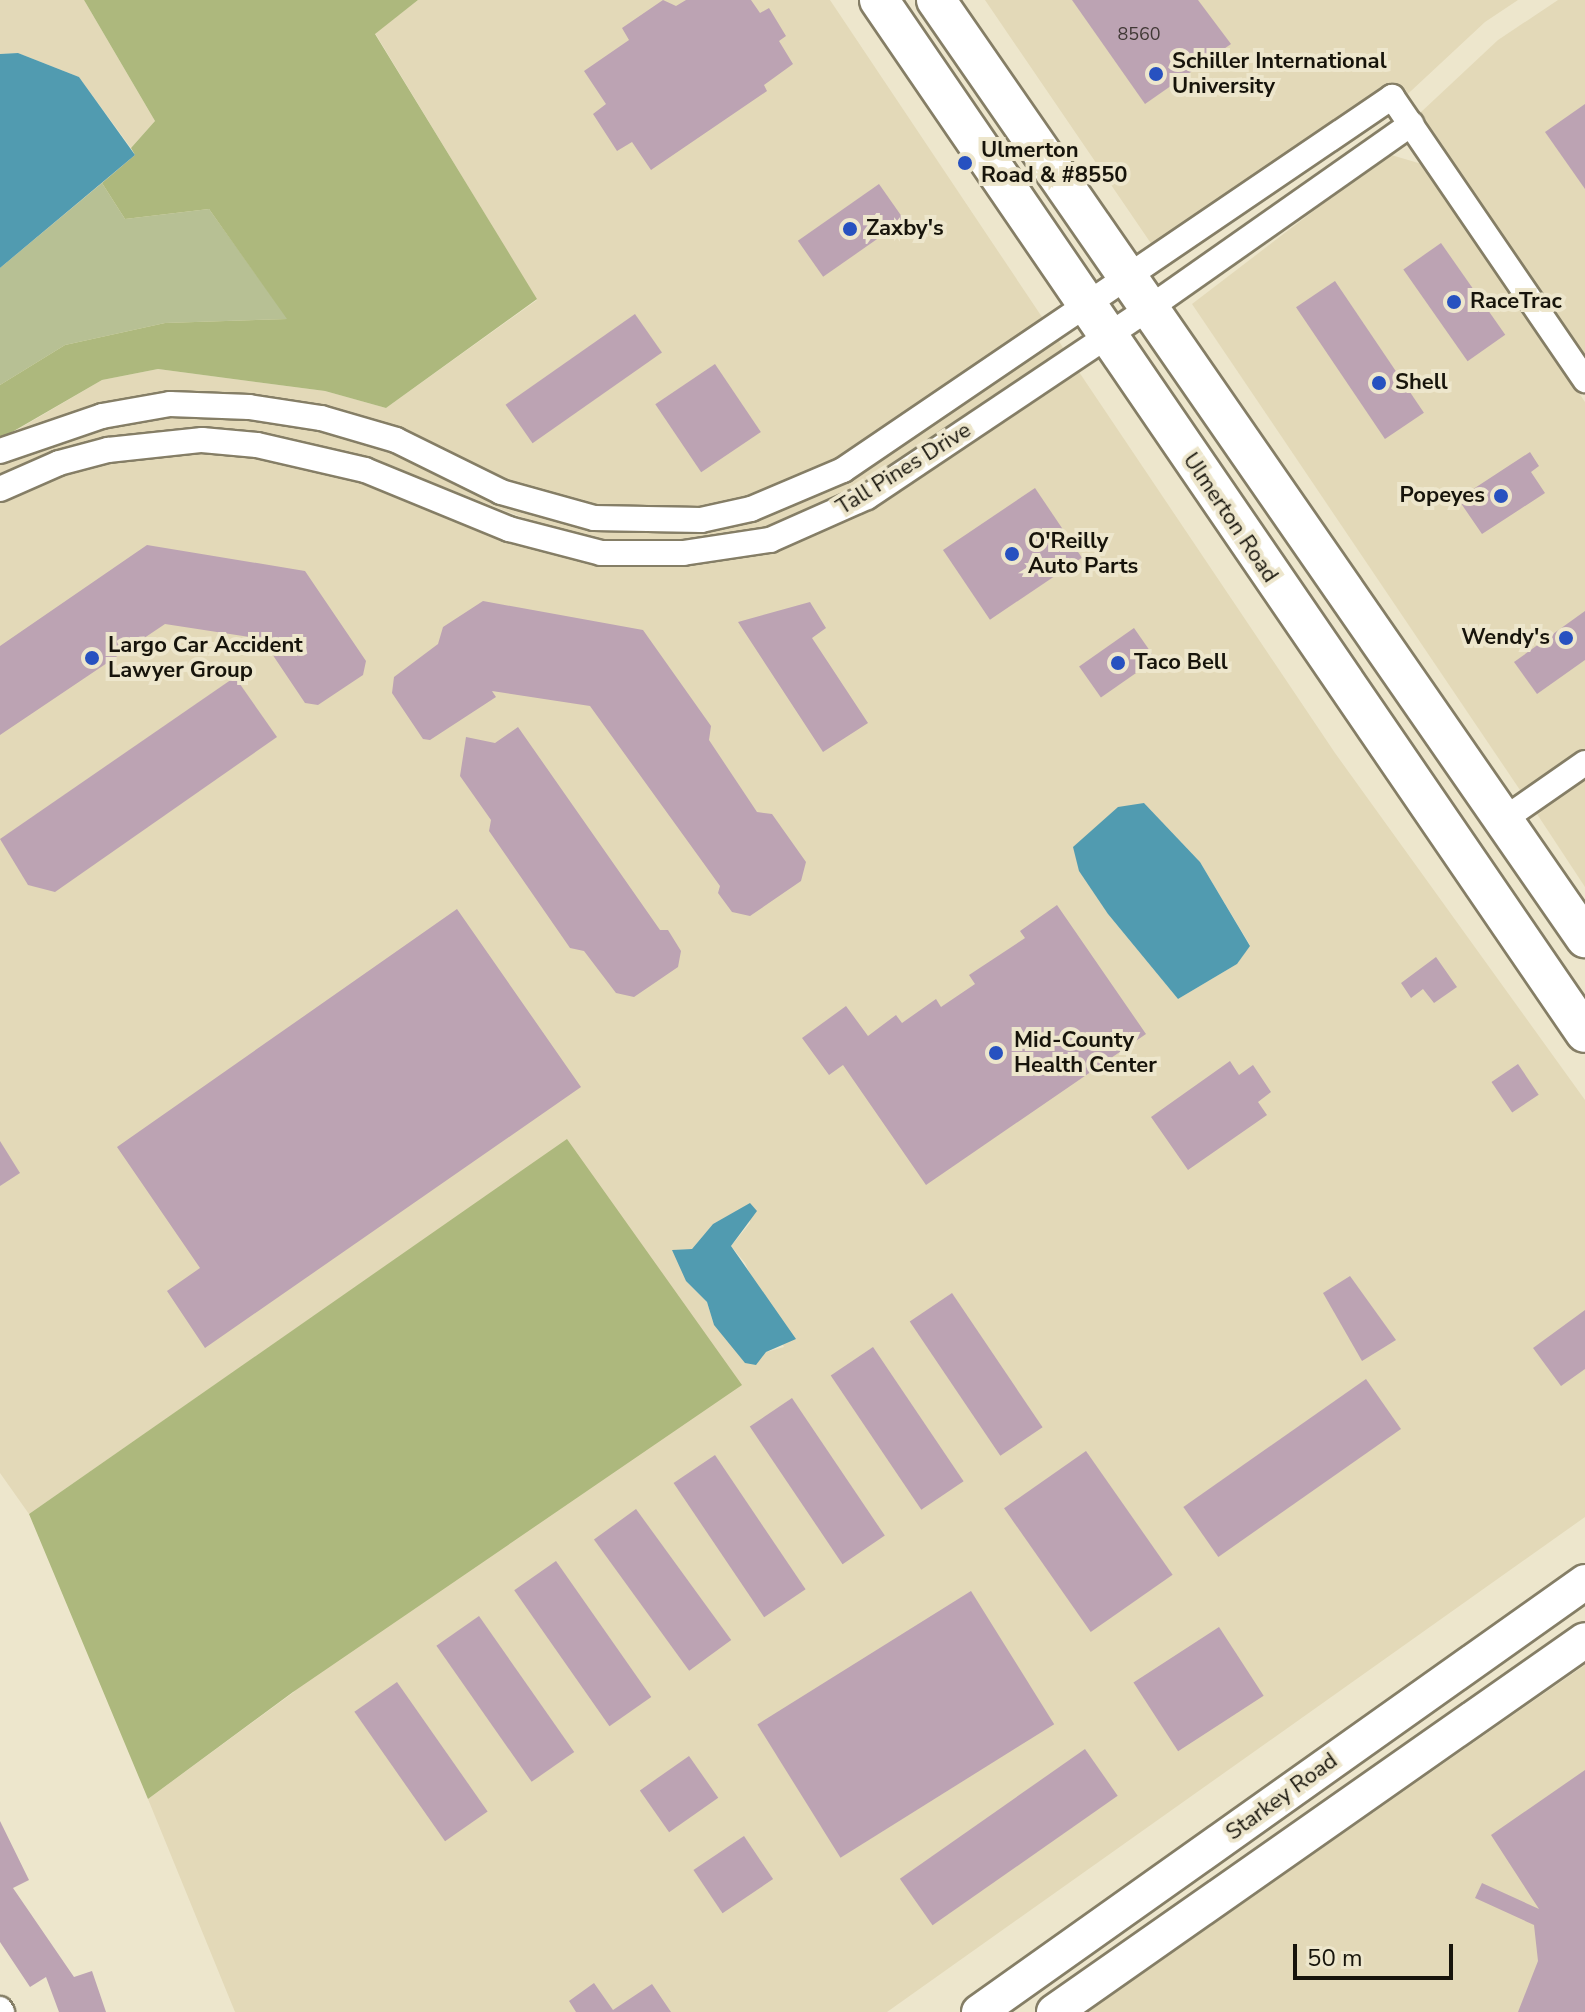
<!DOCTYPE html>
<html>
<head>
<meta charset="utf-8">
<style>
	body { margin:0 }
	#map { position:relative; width:1585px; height:2012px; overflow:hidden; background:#ede6cc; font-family:"Nunito Sans",sans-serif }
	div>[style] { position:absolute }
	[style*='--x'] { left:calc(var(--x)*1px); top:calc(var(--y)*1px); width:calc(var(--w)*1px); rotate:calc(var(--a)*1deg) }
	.built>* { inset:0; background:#e3d9b8 }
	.green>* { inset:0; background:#b7c094 }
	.forest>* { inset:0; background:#adb87d }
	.water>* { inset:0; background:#519bb0 }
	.building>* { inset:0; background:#bca3b3; transform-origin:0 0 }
	.roads { filter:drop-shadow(2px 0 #857e66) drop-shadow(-2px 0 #857e66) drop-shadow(0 2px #857e66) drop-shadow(0 -2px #857e66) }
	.street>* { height:24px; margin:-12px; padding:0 12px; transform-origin:12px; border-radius:12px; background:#fff }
	.secondary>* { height:34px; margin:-17px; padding:0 17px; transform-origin:17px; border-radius:17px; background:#fff }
	.primary>* { height:38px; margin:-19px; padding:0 19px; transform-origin:19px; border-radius:19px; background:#fff }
	.dots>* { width:22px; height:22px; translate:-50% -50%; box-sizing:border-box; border:4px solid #ede6cc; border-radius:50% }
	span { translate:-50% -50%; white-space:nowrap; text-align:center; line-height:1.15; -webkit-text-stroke:8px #ede6cc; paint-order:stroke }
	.number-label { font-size:18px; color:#403835 }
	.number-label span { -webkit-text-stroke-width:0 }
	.poi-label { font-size:22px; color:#17140b; font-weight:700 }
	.left { translate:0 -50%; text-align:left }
	.right { translate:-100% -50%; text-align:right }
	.street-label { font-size:22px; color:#17140b }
	.scale { position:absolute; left:1293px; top:1944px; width:160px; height:36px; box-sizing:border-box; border:4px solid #17140b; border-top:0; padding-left:10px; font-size:24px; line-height:28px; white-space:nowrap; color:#17140b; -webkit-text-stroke:6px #ede6cc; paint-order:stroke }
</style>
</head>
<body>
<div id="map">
	<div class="built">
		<div style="clip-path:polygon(0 0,84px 0,155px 121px,131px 148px,79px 77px,18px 53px,0 54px)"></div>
		<div style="clip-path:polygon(418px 0,830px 0,1044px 320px,837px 461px,749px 498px,701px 508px,597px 506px,507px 481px,401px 429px,326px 407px,252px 396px,100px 405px,5px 437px,102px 380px,158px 369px,325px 391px,386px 408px,537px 300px,375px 33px)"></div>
		<div style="clip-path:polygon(985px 0,1518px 0,1485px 22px,1397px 104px,1163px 261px)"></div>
		<div style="clip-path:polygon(1558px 0,1585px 0,1585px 358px,1420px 113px,1498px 40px)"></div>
		<div style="clip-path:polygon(1388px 154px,1425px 165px,1585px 402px,1585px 749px,1522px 793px,1192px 304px)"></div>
		<div style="clip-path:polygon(1057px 338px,1065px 351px,862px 487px,768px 529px,684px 542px,604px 541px,560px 532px,369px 458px,261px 434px,205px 428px,108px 439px,0 476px,0 464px,45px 443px,104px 427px,169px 416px,247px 419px,317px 429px,391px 451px,495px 503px,544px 519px,592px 530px,700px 531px,755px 519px,849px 479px)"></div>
		<div style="clip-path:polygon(evenodd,1077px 369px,1335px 753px,1585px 1100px,1585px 1517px,887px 2012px,235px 2012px,148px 1799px,294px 1692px,578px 1159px,567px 1140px,29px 1514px,0 1473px,0 501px,62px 474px,109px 461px,201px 451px,254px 457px,360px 481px,552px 555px,634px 565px,724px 560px,774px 550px,872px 507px,1077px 369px,1144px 803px,1200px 862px,1250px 945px,1237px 964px,1178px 999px,1108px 914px,1144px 803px,1077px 369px,750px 1204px,750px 1223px,731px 1246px,745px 1263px,784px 1347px,766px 1352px,728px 1341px,714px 1325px,707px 1302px,689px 1284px,673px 1250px,692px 1249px,713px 1224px,750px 1204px)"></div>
		<div style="clip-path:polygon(1585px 776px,1585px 887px,1535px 811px)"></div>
		<div style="clip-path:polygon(1585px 1665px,1585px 2012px,1087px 2012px)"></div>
	</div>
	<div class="green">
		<div style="clip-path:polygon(102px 183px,125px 219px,209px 209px,288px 319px,165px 323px,65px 345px,0 385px,0 268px)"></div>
	</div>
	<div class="forest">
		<div style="clip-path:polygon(84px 0,418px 0,375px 34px,537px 299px,386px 408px,325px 391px,158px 369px,102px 380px,0 439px,0 385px,65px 345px,165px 323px,287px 319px,209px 209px,125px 219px,102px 183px,135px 155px,131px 148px,155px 121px)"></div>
		<div style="clip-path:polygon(567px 1139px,742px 1385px,293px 1692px,148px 1799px,29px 1514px)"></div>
	</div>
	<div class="water">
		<div style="clip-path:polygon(18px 53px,79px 77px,135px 155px,0 268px,0 54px)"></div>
		<div style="clip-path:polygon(1144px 803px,1200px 862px,1250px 946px,1237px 964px,1178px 999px,1108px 914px,1079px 871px,1073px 847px,1118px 807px)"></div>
		<div style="clip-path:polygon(750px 1203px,757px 1211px,731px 1246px,796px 1339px,766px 1352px,756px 1365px,745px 1363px,714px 1325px,707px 1302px,686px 1281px,672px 1250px,692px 1249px,713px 1224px)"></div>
	</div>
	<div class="building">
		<div style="clip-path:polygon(663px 0,676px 6px,686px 0,751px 0,760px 13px,769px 8px,786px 36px,779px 41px,793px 64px,764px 85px,767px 91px,651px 170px,632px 142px,617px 151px,593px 114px,606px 104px,584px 71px,629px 40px,622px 28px)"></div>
		<div style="clip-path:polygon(1072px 0,1198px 0,1231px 44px,1145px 104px)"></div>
		<div style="clip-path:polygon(1585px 104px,1585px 189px,1545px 132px)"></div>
		<div style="left:879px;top:184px;width:44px;height:99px;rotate:55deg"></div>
		<div style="left:1441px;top:243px;width:112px;height:46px;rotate:55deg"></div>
		<div style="left:1335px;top:281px;width:159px;height:47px;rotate:56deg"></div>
		<div style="left:635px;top:314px;width:47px;height:158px;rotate:55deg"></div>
		<div style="left:715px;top:364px;width:82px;height:72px;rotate:56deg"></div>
		<div style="clip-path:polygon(1530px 452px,1539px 466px,1531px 472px,1545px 493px,1482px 534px,1458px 499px)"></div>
		<div style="left:1035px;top:488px;width:84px;height:111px;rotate:56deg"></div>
		<div style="clip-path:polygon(147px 545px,305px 571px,366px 661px,363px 675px,318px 705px,305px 703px,262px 639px,165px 624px,0 735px,0 646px)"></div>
		<div style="clip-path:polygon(483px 601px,643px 630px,711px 726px,709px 740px,757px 812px,772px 814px,806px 862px,801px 881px,750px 916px,732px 912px,718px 893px,720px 886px,590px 706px,492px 691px,496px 697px,430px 740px,423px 739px,392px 693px,394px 677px,438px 644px,443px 627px)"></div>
		<div style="clip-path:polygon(810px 602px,826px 628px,812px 638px,868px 723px,823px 752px,738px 622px)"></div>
		<div style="clip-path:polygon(1585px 611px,1585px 660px,1537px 694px,1514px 662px)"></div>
		<div style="left:1134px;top:628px;width:38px;height:67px;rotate:55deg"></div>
		<div style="clip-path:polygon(235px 677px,277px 737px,55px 892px,28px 885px,0 839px)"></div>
		<div style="clip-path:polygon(518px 727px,660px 930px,668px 930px,681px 951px,678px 967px,634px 997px,616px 993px,584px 951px,570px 948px,489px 831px,491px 820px,460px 776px,466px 737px,495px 743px)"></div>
		<div style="clip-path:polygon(1057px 905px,1146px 1034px,926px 1185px,843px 1065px,829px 1075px,802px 1038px,846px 1006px,868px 1036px,896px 1015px,902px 1023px,936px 999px,941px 1007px,975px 984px,969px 975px,1025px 938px,1020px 931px)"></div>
		<div style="clip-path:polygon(457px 909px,581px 1087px,205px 1348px,167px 1291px,200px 1268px,117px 1147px)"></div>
		<div style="clip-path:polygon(1436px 957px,1457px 987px,1434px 1003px,1423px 989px,1411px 998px,1401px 983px)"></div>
		<div style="clip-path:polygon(1230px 1061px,1239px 1075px,1253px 1065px,1271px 1092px,1258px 1102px,1267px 1115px,1188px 1170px,1151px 1117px)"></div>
		<div style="left:1518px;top:1064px;width:37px;height:32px;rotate:56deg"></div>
		<div style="clip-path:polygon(0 1141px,20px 1173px,0 1186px)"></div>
		<div style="clip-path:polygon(1350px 1276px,1396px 1340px,1362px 1361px,1323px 1293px)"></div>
		<div style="left:952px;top:1293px;width:162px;height:51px;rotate:56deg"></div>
		<div style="clip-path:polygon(1585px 1310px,1585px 1369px,1561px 1386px,1533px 1348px)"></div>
		<div style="left:873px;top:1347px;width:162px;height:51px;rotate:56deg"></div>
		<div style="left:1366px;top:1379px;width:61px;height:223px;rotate:55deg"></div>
		<div style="left:792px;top:1398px;width:166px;height:51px;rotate:56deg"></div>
		<div style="left:1086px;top:1451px;width:151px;height:100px;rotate:55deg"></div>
		<div style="left:715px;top:1455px;width:162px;height:50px;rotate:56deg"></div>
		<div style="left:636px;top:1509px;width:162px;height:52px;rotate:54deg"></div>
		<div style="left:556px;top:1561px;width:166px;height:51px;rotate:55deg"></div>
		<div style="left:971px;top:1591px;width:157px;height:252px;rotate:58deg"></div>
		<div style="left:479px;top:1616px;width:166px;height:52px;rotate:55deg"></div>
		<div style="left:1219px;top:1627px;width:82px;height:102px;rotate:57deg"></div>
		<div style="left:397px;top:1682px;width:158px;height:52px;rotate:55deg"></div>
		<div style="left:1085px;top:1749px;width:57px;height:226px;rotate:55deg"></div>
		<div style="left:689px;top:1756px;width:51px;height:60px;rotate:55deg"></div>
		<div style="clip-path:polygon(1585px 1770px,1585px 2012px,1518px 2012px,1538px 1961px,1534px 1925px,1475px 1898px,1482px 1883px,1539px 1909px,1491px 1835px)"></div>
		<div style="clip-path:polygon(0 1821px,29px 1880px,13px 1888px,74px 1977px,92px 1971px,106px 2012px,59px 2012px,46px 1977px,30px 1987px,0 1942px)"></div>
		<div style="left:744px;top:1836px;width:52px;height:61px;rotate:56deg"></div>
		<div style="clip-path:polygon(594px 1983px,613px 2010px,652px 1984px,671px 2012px,576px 2012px,569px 2001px)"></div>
	</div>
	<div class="roads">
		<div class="street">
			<div style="--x:0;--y:451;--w:108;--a:-18.9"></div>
			<div style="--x:102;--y:416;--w:69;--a:-10"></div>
			<div style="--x:170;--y:404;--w:79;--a:2.2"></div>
			<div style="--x:249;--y:407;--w:73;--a:8.7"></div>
			<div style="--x:321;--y:418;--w:78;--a:16.3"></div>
			<div style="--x:396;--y:440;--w:117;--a:26.3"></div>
			<div style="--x:501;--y:492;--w:97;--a:15.6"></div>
			<div style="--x:594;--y:518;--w:107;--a:1.1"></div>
			<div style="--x:701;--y:520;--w:51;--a:-12.4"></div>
			<div style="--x:751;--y:509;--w:100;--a:-23"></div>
			<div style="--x:843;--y:470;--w:664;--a:-34.19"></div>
			<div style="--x:1392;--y:97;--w:343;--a:55.7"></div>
			<div style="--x:0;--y:489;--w:64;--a:-23.8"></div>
			<div style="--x:59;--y:463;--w:51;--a:-14.9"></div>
			<div style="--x:108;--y:450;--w:95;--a:-6.1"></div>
			<div style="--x:202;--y:440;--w:55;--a:5.2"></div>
			<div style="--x:257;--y:445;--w:111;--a:13"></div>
			<div style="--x:365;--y:470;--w:156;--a:22.3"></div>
			<div style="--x:509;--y:529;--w:95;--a:14.6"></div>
			<div style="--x:601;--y:553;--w:82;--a:0"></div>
			<div style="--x:683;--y:553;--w:88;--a:-8.5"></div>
			<div style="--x:770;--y:540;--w:106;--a:-23.9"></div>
			<div style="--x:867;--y:497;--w:338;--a:-33.8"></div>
			<div style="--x:1148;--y:309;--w:322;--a:-35.1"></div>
			<div style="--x:1503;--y:820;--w:100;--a:-34.8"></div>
			<div style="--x:0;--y:2009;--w:4;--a:56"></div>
		</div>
		<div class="secondary">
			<div style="--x:979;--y:2012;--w:743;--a:-35.36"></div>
			<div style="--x:1054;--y:2012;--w:648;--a:-35.01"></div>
		</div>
		<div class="primary">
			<div style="--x:879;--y:0;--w:1251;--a:55.65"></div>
			<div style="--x:936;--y:0;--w:1141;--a:55.32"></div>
		</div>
	</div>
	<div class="dots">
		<div style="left:1156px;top:74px;background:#2751c0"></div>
		<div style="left:965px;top:163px;background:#2751c0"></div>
		<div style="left:850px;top:229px;background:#2751c0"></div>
		<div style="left:1454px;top:302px;background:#2751c0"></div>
		<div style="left:1379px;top:383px;background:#2751c0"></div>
		<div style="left:1501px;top:496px;background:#2751c0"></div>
		<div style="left:1012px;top:554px;background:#2751c0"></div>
		<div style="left:1566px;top:638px;background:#2751c0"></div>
		<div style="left:92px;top:658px;background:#2751c0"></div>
		<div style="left:1118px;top:663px;background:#2751c0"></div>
		<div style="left:996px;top:1053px;background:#2751c0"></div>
	</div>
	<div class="number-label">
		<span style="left:1139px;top:34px">8560</span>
	</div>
	<div class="poi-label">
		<span class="left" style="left:1172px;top:74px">Schiller International<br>University</span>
		<span class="left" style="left:981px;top:163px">Ulmerton<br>Road &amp; #8550</span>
		<span class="left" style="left:866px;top:229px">Zaxby's</span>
		<span class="left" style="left:1470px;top:302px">RaceTrac</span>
		<span class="left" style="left:1395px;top:383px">Shell</span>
		<span class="right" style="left:1485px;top:496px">Popeyes</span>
		<span class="left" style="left:1028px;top:554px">O'Reilly<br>Auto Parts</span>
		<span class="right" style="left:1550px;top:638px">Wendy's</span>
		<span class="left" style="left:108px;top:658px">Largo Car Accident<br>Lawyer Group</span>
		<span class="left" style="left:1134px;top:663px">Taco Bell</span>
		<span class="left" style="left:1014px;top:1053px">Mid-County<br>Health Center</span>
	</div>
	<div class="street-label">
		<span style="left:904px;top:469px;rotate:-32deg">Tall Pines Drive</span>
		<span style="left:1230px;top:518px;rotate:56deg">Ulmerton Road</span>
		<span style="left:1282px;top:1797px;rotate:-36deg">Starkey Road</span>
	</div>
	<div class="scale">50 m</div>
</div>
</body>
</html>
